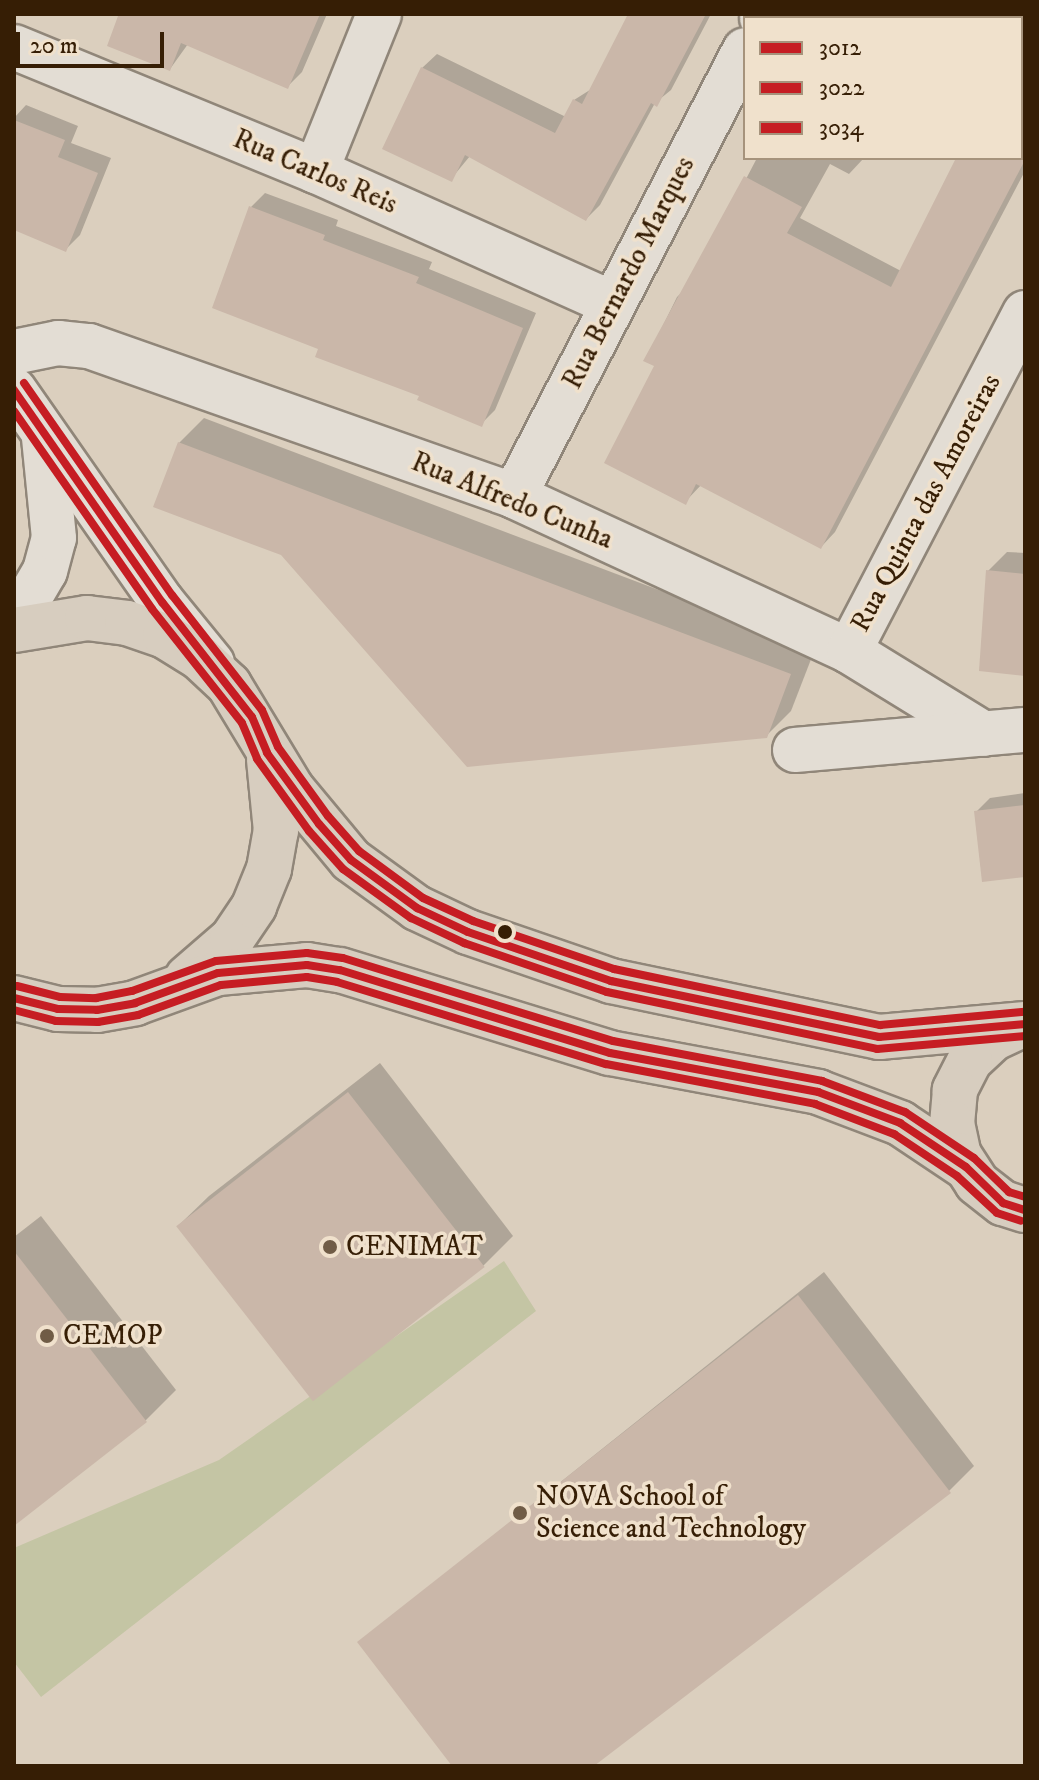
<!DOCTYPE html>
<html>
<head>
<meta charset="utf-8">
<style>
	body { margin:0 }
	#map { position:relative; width:1039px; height:1780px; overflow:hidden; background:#dbcfbe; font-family:"IM FELL DW Pica",serif }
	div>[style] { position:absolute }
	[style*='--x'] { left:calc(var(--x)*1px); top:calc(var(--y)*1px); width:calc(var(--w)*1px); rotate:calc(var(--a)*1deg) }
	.green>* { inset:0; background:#c4c5a4 }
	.shadow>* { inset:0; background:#0003 }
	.building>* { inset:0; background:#cab7a9; transform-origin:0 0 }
	.roads { filter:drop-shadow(2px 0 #908679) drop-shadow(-2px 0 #908679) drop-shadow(0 2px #908679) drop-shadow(0 -2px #908679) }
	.minor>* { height:44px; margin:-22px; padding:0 22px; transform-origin:22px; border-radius:22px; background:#e3ddd4 }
	.major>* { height:44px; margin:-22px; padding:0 22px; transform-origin:22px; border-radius:22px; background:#d7cdbf }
	.bus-1>* { height:8px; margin:-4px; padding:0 4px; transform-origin:4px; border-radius:4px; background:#c61d23 }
	.bus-2>* { height:8px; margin:-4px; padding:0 4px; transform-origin:4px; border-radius:4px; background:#c61d23 }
	.bus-3>* { height:8px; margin:-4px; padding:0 4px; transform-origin:4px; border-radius:4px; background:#c61d23 }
	.dots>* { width:22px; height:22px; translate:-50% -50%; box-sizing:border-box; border:4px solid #f0e1cc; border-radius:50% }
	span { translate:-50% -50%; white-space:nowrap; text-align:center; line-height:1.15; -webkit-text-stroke:7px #f0e1cc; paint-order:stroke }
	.street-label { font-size:28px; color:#361e05 }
	.poi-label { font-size:28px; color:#361e05 }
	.left { translate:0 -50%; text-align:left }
	.frame { position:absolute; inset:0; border:16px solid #361e05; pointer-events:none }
	.legend { position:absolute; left:743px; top:16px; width:280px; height:144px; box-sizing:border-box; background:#f0e1cc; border:2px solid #a6937c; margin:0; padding:10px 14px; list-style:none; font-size:24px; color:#361e05 }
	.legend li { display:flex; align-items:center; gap:16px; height:40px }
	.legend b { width:40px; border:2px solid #a6937c }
	.scale { position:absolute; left:16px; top:32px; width:148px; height:36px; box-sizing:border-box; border:4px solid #361e05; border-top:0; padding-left:10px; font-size:24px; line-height:28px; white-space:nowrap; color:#361e05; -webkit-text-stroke:6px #f0e1cc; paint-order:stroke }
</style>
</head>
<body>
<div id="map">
	<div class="green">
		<div style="clip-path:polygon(504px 1261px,536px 1311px,41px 1697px,14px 1662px,14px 1548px,219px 1460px)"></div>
	</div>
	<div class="shadow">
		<div style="clip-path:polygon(121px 14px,327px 14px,302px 72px,288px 86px,188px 44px,170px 69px)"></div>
		<div style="clip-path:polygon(631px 14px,711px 14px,671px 90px,655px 103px,600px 205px,586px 219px,470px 156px,451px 179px,422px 68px,437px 54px,566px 117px,574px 100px,593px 88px)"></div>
		<div style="clip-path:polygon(839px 14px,1025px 14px,1025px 171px,835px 532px,821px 547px,702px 484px,685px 502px,657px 365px,646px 360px,677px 297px,692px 282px,757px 158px,864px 158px,849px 174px,830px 164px,800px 218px,901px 271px,959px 158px,1021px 158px,1021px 18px,837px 18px)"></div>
		<div style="clip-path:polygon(26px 105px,78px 126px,71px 143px,111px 158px,80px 235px,66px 249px,14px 213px,14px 118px)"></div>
		<div style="clip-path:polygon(265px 193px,338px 220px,336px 226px,432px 262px,429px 269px,536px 313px,495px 410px,481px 424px,321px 348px,251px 207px)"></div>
		<div style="clip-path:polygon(204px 418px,815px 649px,791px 711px,766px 736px,282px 554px,179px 443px)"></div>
		<div style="clip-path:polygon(1007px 552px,1025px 553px,1025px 674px,988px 571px)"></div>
		<div style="clip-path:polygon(1025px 793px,1025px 875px,976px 812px,990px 798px)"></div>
		<div style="clip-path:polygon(380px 1063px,513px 1236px,482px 1267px,178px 1226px,209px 1196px)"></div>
		<div style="clip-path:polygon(41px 1216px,176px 1390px,146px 1420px,14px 1524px,14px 1237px)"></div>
		<div style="clip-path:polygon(824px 1272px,974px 1466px,949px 1491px,591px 1766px,454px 1766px,360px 1642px)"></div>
	</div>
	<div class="building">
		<div style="clip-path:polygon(114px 14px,320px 14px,288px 89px,181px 43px,170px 71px,107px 46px,118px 16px)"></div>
		<div style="clip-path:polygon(628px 14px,706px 14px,657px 107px,651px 103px,586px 221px,465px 155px,452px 182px,382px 149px,421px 67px,555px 133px,573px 99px,582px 104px)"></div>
		<div style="clip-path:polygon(14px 120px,65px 140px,58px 157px,98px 173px,66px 252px,14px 230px)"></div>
		<div style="clip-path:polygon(956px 158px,1025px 160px,821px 549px,696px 484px,686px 505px,604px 463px,654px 366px,643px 361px,744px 176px,802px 207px,787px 233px,891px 287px)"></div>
		<div style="clip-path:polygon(249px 206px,325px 235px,323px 240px,419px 277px,416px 283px,523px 328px,482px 427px,417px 400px,419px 396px,315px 357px,318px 349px,212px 308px)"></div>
		<div style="clip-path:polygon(178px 442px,791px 674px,767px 738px,467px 767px,281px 555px,153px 507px)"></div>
		<div style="clip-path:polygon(986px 570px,1025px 574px,1025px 676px,979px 671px)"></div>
		<div style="clip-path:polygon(1025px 805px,1025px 877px,982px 882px,974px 811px)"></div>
		<div style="left:348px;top:1092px;width:222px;height:218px;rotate:52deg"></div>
		<div style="clip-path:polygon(14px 1251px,147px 1422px,14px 1526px)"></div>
		<div style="clip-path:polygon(798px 1295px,951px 1493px,594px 1766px,452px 1766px,357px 1642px)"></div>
	</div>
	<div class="roads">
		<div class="minor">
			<div style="--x:762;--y:18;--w:4;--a:-63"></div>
			<div style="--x:14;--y:47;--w:326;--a:22.3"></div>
			<div style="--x:316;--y:171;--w:325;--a:24.1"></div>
			<div style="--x:316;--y:171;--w:169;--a:-68.1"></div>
			<div style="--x:14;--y:352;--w:45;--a:-11.6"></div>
			<div style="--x:58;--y:343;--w:31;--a:6"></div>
			<div style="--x:89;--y:346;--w:451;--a:19.4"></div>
			<div style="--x:514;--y:496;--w:369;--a:24.8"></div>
			<div style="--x:849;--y:651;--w:158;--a:31.6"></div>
			<div style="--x:14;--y:390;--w:259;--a:55.1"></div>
			<div style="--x:162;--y:602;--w:79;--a:50.7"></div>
			<div style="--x:514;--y:496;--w:502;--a:-62.62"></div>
			<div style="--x:14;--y:624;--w:61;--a:-59.7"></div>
			<div style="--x:45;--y:571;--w:34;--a:-75"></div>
			<div style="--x:54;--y:538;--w:100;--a:-95.7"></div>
			<div style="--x:849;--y:651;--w:381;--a:-62.5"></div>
			<div style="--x:795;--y:750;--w:231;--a:-5"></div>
		</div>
		<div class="major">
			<div style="--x:14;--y:630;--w:74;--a:-9.3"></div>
			<div style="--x:87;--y:618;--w:40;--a:7.1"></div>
			<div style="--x:127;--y:623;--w:40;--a:18.9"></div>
			<div style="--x:165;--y:636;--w:40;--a:32"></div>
			<div style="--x:199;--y:657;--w:41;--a:43"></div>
			<div style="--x:229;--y:685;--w:122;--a:58.8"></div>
			<div style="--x:292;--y:789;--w:92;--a:50.3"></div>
			<div style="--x:351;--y:860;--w:82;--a:36"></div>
			<div style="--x:417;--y:908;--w:56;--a:25.2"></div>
			<div style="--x:468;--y:932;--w:151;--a:18.9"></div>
			<div style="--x:611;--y:981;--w:274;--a:11.8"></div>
			<div style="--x:879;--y:1037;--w:147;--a:-5.1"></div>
			<div style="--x:187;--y:978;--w:60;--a:-40.9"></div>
			<div style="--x:232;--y:939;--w:40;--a:-56"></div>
			<div style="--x:254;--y:906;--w:40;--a:-68"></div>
			<div style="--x:269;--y:869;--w:39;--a:-80"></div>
			<div style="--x:276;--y:831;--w:72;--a:-95.6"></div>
			<div style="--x:14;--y:998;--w:45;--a:14"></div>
			<div style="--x:58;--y:1009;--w:39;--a:1"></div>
			<div style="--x:97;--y:1010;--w:39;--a:-10"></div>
			<div style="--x:135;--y:1003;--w:88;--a:-19.9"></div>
			<div style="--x:218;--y:973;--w:89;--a:-5.1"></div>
			<div style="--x:307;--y:965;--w:33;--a:9"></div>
			<div style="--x:340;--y:970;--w:282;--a:17.1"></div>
			<div style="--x:610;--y:1053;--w:212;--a:10.6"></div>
			<div style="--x:818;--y:1092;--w:88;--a:20.7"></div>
			<div style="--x:900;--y:1123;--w:79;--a:33.7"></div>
			<div style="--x:1018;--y:1027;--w:26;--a:155"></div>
			<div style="--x:994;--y:1038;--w:33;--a:137"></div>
			<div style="--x:970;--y:1060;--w:34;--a:117"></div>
			<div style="--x:955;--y:1090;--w:33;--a:95"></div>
			<div style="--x:952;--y:1123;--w:33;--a:78"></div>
			<div style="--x:959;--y:1155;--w:33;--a:57"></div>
			<div style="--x:977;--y:1183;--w:33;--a:38"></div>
			<div style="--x:1003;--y:1203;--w:23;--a:18"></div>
		</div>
	</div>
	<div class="bus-1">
		<div style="--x:14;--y:390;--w:259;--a:55.1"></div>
		<div style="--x:162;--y:602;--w:146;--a:52"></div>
		<div style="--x:252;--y:717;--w:39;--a:67"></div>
		<div style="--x:267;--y:753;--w:88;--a:53.8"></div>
		<div style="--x:319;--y:824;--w:48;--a:48.4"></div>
		<div style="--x:351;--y:860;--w:82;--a:36"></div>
		<div style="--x:417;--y:908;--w:56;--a:25.2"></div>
		<div style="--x:468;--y:932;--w:151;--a:18.9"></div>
		<div style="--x:611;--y:981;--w:274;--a:11.8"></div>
		<div style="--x:879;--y:1037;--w:147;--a:-5.1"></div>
		<div style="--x:14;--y:998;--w:45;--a:14"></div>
		<div style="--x:58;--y:1009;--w:39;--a:1"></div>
		<div style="--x:97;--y:1010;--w:39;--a:-10"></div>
		<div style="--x:135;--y:1003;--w:88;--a:-19.9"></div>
		<div style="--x:218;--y:973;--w:89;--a:-5.1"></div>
		<div style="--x:307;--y:965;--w:33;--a:9"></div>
		<div style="--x:340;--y:970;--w:282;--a:17.1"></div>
		<div style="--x:610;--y:1053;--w:212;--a:10.6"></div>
		<div style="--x:818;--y:1092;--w:88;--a:20.7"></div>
		<div style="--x:900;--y:1123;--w:79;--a:33.7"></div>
		<div style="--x:966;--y:1167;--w:52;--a:44.2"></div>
		<div style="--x:1003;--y:1203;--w:23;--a:18"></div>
	</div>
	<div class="bus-2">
		<div style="--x:14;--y:411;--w:241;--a:55.1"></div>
		<div style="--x:152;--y:609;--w:145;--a:51.7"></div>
		<div style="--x:242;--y:723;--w:39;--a:67"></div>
		<div style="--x:257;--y:759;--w:89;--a:54.2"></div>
		<div style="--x:309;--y:831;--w:51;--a:48.2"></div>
		<div style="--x:343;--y:869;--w:84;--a:35.8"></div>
		<div style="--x:411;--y:918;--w:59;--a:25.3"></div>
		<div style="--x:464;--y:943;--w:151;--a:18.9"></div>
		<div style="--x:607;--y:992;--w:276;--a:11.9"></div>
		<div style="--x:877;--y:1049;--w:149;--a:-5"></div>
		<div style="--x:14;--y:1010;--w:43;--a:14.7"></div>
		<div style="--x:56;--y:1021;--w:42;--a:1.4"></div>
		<div style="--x:98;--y:1022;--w:41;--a:-9.9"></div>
		<div style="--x:138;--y:1015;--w:88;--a:-19.9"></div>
		<div style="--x:221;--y:985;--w:86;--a:-5.3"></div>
		<div style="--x:307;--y:977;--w:30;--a:9"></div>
		<div style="--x:337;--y:982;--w:281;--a:17"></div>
		<div style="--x:606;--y:1064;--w:213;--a:10.8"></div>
		<div style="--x:815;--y:1104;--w:85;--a:20.8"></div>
		<div style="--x:894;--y:1134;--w:76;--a:33.7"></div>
		<div style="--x:957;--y:1176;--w:54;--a:42.8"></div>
		<div style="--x:997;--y:1213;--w:25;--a:18"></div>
	</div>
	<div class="bus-3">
		<div style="--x:24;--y:383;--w:259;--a:55.1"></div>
		<div style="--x:172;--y:595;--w:146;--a:52"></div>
		<div style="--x:262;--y:710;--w:40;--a:66.6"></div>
		<div style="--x:278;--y:747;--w:85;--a:54.1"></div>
		<div style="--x:328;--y:816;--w:47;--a:48.5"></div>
		<div style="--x:359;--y:851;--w:79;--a:36.3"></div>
		<div style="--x:423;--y:898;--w:55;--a:24.7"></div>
		<div style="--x:473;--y:921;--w:149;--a:18.8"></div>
		<div style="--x:614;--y:969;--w:272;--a:11.9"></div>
		<div style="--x:880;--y:1025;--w:145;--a:-5.2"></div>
		<div style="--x:17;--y:986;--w:44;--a:14.3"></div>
		<div style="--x:60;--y:997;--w:36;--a:2"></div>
		<div style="--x:96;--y:998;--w:37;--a:-11"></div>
		<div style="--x:132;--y:991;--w:89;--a:-19.7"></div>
		<div style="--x:216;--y:961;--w:91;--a:-5"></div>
		<div style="--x:307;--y:953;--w:36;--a:8"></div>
		<div style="--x:343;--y:958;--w:282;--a:17.1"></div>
		<div style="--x:613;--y:1041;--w:213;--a:10.8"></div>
		<div style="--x:822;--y:1081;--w:89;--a:20.5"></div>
		<div style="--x:905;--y:1112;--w:83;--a:33.7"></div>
		<div style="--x:974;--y:1158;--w:49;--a:44.2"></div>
		<div style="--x:1009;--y:1192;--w:17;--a:17"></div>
	</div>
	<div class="dots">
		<div style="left:505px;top:932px;background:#361e05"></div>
		<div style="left:330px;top:1247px;background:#705c46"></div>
		<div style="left:47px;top:1336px;background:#705c46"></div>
		<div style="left:520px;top:1513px;background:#705c46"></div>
	</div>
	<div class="street-label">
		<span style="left:315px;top:172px;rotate:23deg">Rua Carlos Reis</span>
		<span style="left:629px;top:273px;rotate:-63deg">Rua Bernardo Marques</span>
		<span style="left:512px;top:501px;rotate:22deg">Rua Alfredo Cunha</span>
		<span style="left:926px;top:503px;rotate:-62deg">Rua Quinta das Amoreiras</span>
	</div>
	<div class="poi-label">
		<span class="left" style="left:346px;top:1247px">CENIMAT</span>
		<span class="left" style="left:63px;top:1336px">CEMOP</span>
		<span class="left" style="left:536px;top:1513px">NOVA School of<br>Science and Technology</span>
	</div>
	<div class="frame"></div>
	<ul class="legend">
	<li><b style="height:10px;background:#c61d23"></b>3012</li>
	<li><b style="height:10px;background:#c61d23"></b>3022</li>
	<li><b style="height:10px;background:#c61d23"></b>3034</li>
	</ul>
	<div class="scale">20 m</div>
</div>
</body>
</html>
